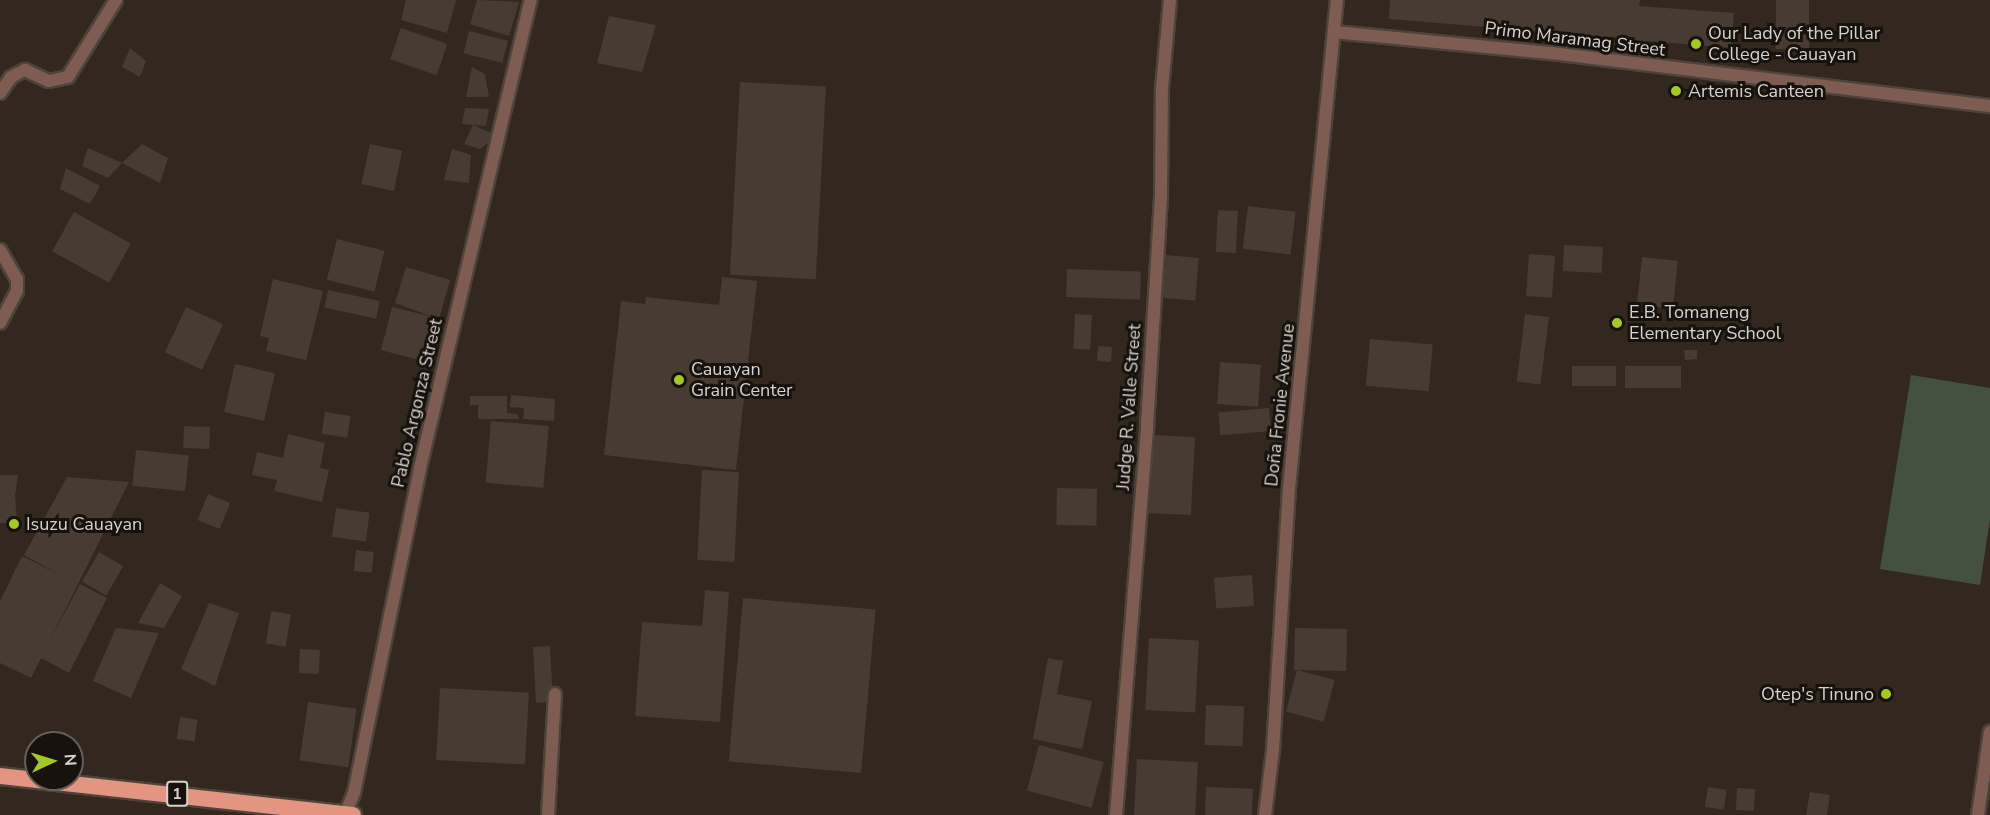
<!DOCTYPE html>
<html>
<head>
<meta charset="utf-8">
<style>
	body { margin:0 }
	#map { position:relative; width:1990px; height:815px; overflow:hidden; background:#33281e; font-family:"Nunito Sans",sans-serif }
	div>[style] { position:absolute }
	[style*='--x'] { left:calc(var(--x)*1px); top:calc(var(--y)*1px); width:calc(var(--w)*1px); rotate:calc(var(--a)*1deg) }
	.green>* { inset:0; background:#445040 }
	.building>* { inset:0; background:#483c32; transform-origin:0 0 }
	.roads { filter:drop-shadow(2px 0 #4e433a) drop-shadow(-2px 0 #4e433a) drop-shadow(0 2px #4e433a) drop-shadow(0 -2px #4e433a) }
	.minor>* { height:12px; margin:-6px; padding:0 6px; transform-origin:6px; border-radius:6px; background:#7e5c53 }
	.trunk>* { height:16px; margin:-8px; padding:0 8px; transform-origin:8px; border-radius:8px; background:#e29582 }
	.dots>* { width:16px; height:16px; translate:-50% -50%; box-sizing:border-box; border:3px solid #17120d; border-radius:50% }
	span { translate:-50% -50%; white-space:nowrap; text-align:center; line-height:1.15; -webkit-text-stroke:6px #17120d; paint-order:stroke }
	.shield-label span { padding:2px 4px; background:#17120d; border:2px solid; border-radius:4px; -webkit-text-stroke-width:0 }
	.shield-label { font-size:16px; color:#d9d2cc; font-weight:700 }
	.poi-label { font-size:18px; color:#d9d2cc }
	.left { translate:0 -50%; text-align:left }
	.right { translate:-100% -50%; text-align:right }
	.street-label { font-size:18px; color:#d9d2cc }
	.north { position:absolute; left:24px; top:731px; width:60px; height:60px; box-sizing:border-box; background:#17120d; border:2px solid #655f59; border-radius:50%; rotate:86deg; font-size:16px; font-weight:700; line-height:24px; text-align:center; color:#d9d2cc }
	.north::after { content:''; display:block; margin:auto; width:21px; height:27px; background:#a6c822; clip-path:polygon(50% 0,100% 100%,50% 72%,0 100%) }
</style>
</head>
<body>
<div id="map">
	<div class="green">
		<div style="clip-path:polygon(1911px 375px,1990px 388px,1990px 519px,1980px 585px,1880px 569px)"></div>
	</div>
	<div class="building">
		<div style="clip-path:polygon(406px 0,456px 0,447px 33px,401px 20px)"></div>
		<div style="clip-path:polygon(477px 0,519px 2px,509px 36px,470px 24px)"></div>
		<div style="clip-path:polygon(1390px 0,1640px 0,1639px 6px,1734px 13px,1731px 48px,1648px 41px,1646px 54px,1617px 52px,1618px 38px,1389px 19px)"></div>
		<div style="left:1776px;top:0;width:33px;height:49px"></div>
		<div style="clip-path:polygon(609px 16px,656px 25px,642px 72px,597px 63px)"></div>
		<div style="left:401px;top:28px;width:49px;height:33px;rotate:19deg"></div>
		<div style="left:469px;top:31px;width:40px;height:23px;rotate:14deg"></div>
		<div style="clip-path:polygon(130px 48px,146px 61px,140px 77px,122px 67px)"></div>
		<div style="clip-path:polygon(472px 67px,485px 74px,489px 97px,466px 97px)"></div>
		<div style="left:740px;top:82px;width:86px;height:193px;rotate:3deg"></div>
		<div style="clip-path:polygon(465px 108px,489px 109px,486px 126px,462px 124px)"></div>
		<div style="clip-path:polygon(473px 125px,498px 136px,480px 149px,464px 144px)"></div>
		<div style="clip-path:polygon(142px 144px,168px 158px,160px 183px,122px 163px)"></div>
		<div style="left:370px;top:144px;width:33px;height:41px;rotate:12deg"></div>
		<div style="clip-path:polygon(88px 148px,122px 163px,108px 178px,82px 166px)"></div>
		<div style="clip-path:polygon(452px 149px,471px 155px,469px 183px,444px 180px)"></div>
		<div style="clip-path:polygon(66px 168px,100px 186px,90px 204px,60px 189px)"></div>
		<div style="left:1248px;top:206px;width:48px;height:43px;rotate:7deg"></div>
		<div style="left:1218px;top:210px;width:20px;height:42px;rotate:3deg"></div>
		<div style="left:74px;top:212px;width:65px;height:45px;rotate:29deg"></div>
		<div style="left:337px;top:239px;width:49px;height:42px;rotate:14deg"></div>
		<div style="left:1564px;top:245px;width:39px;height:26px;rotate:3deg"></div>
		<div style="left:1529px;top:254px;width:26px;height:42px;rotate:4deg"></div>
		<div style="left:1166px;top:255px;width:33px;height:43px;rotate:5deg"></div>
		<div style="left:1642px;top:257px;width:36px;height:48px;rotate:6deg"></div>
		<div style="clip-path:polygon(406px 267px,450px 280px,427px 362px,381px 350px,392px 307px,433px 317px,395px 303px)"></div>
		<div style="left:1067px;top:269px;width:74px;height:28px;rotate:2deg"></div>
		<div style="clip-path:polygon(722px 277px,757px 281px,736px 470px,604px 455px,621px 301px,645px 304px,646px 297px,719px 305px)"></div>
		<div style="clip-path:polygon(273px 279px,323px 291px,306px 360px,266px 351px,269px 338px,260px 336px)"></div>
		<div style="left:328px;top:290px;width:53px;height:18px;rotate:12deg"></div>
		<div style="left:186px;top:307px;width:41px;height:50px;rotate:25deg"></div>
		<div style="left:1075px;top:314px;width:17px;height:35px;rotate:3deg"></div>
		<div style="left:1525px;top:314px;width:24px;height:68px;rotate:7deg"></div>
		<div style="left:1370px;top:339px;width:63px;height:47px;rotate:5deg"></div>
		<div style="left:1098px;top:346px;width:14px;height:15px;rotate:4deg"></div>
		<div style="clip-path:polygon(1684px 350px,1697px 350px,1697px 359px,1685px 360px)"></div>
		<div style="left:1220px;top:362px;width:41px;height:42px;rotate:4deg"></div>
		<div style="left:235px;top:364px;width:41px;height:49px;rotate:13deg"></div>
		<div style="left:1572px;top:366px;width:44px;height:20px"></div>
		<div style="left:1625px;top:366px;width:56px;height:22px"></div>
		<div style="clip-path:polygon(511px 395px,555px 399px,554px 421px,523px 419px,524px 408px,510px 407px)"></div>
		<div style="clip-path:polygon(470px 396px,507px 396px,507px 413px,517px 414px,519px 419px,478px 419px,478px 405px,470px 405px)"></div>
		<div style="left:1269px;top:408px;width:23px;height:51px;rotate:85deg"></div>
		<div style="left:325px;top:412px;width:26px;height:22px;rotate:9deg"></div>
		<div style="left:491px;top:421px;width:58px;height:62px;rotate:5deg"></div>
		<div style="left:184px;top:426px;width:26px;height:22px;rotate:2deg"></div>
		<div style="clip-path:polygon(288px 434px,325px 443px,320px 468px,329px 470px,322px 502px,274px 491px,277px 480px,252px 475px,257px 452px,283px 458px)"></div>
		<div style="left:1153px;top:435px;width:42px;height:78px;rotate:3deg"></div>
		<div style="left:136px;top:450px;width:53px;height:36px;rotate:6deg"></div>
		<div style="left:702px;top:470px;width:37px;height:90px;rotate:3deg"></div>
		<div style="clip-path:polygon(0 475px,18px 475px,15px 496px,17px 523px,0 523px)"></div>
		<div style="clip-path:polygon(67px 477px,129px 482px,49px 642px,80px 584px,107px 598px,69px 673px,41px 658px,31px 678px,0 663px,0 601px,22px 556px,62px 576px,24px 555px)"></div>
		<div style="left:1057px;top:488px;width:40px;height:37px;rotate:1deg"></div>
		<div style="left:208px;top:494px;width:24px;height:28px;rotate:22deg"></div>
		<div style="left:336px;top:508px;width:34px;height:29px;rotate:8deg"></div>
		<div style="left:356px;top:550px;width:18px;height:21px;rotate:6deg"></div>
		<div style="left:99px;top:552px;width:28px;height:34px;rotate:30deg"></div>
		<div style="left:1252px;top:575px;width:31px;height:38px;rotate:86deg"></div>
		<div style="clip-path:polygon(160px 583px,182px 596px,164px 628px,138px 623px)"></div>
		<div style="clip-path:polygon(705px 590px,729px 592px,720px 722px,635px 716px,642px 622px,702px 626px)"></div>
		<div style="left:743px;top:598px;width:133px;height:164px;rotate:5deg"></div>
		<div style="clip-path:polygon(209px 603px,239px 613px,215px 686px,181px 669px)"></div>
		<div style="left:271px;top:611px;width:20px;height:33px;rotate:9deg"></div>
		<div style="clip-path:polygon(116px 628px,159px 633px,131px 698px,93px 681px)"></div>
		<div style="left:1295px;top:628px;width:52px;height:42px;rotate:1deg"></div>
		<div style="left:1149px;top:638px;width:50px;height:72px;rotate:3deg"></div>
		<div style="left:550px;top:646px;width:56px;height:17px;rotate:87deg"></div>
		<div style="left:300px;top:649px;width:20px;height:24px;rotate:3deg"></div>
		<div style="clip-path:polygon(1048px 658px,1063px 661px,1057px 694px,1092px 701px,1082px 749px,1033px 739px)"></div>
		<div style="left:1297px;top:670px;width:39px;height:43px;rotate:15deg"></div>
		<div style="left:440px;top:688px;width:89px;height:72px;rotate:3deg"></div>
		<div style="left:308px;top:702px;width:49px;height:59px;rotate:8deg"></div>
		<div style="left:1206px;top:705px;width:38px;height:40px;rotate:2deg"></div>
		<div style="left:180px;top:717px;width:18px;height:22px;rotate:9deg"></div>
		<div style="left:1039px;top:745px;width:67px;height:47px;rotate:15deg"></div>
		<div style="left:1137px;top:759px;width:61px;height:56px;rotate:3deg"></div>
		<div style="left:1206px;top:787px;width:47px;height:28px;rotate:2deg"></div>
		<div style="left:1708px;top:787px;width:19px;height:20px;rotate:9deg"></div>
		<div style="left:1737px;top:788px;width:18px;height:22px;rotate:3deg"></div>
		<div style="clip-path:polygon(1810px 792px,1830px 795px,1827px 815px,1806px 815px)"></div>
	</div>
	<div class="roads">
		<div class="minor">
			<div style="--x:1335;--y:32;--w:217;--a:5.6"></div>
			<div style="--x:1551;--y:53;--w:442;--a:6.9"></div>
			<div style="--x:0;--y:93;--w:19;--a:-55"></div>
			<div style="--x:11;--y:77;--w:16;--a:-27"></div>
			<div style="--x:25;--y:70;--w:26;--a:25"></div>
			<div style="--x:49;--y:81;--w:19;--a:-12"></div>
			<div style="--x:68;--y:77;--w:91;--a:-58.1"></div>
			<div style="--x:0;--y:250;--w:34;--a:60"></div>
			<div style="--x:17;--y:279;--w:12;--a:90"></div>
			<div style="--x:17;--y:291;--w:36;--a:118"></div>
			<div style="--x:345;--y:815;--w:24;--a:-68"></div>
			<div style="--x:354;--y:793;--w:332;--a:-78.5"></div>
			<div style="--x:420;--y:468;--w:481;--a:-76.7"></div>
			<div style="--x:548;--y:815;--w:121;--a:-86.7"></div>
			<div style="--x:1116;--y:815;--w:390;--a:-85.4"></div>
			<div style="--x:1147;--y:426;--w:231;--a:-86.5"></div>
			<div style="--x:1161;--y:195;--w:107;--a:-89.5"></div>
			<div style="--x:1162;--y:88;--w:88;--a:-84.8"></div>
			<div style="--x:1265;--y:815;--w:65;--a:-83"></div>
			<div style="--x:1273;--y:750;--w:262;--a:-86.5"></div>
			<div style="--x:1289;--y:488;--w:490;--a:-84.4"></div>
			<div style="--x:1978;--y:815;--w:84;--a:-81.8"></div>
		</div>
		<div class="trunk">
			<div style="--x:0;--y:776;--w:355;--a:6.3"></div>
		</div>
	</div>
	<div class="dots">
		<div style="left:1696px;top:44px;background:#a6c822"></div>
		<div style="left:1676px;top:91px;background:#a6c822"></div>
		<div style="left:1617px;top:323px;background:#a6c822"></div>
		<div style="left:679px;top:380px;background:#a6c822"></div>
		<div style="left:14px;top:524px;background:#a6c822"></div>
		<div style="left:1886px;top:694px;background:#a6c822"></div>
	</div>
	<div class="shield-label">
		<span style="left:177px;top:794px">1</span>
	</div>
	<div class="poi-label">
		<span class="left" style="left:1708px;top:44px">Our Lady of the Pillar<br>College - Cauayan</span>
		<span class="left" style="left:1688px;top:91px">Artemis Canteen</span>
		<span class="left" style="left:1629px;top:323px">E.B. Tomaneng<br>Elementary School</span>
		<span class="left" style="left:691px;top:380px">Cauayan<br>Grain Center</span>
		<span class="left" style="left:26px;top:524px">Isuzu Cauayan</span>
		<span class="right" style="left:1874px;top:694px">Otep's Tinuno</span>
	</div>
	<div class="street-label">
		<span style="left:1575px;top:39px;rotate:7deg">Primo Maramag Street</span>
		<span style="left:417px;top:403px;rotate:-77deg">Pablo Argonza Street</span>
		<span style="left:1280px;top:405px;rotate:-84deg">Doña Fronie Avenue</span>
		<span style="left:1129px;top:407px;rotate:-86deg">Judge R. Valle Street</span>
	</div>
	<div class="north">N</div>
</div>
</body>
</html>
